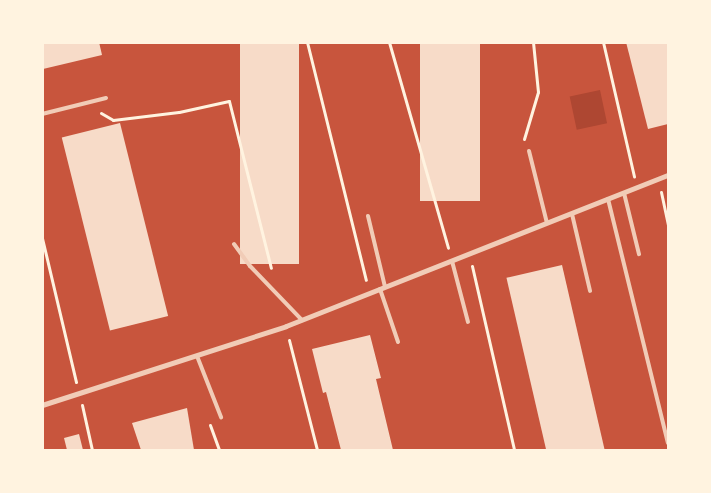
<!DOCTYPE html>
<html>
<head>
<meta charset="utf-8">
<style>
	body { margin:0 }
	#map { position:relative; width:711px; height:493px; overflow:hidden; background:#c8553d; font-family:Bitter,serif }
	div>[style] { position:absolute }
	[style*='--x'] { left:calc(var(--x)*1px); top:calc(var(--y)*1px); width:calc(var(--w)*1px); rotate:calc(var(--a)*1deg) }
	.green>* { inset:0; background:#ae4732; transform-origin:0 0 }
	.building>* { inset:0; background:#f7dbc8; transform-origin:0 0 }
	.path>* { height:3px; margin:-1.5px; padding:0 1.5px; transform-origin:1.5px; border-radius:1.5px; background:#fff3e0 }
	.service>* { height:4px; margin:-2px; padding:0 2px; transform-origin:2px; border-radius:2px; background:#f1ccb7 }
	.minor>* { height:5px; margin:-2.5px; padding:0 2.5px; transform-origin:2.5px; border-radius:2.5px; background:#f1ccb7 }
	span { translate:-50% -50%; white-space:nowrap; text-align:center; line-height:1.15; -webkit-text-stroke:5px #fff3e0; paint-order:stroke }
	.frame { position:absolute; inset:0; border:44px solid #fff3e0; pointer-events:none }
</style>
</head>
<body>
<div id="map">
	<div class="green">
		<div style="left:600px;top:90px;width:34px;height:31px;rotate:78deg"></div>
	</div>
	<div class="building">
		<div style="clip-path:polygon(42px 42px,99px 42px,102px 55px,43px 69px)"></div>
		<div style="left:240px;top:42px;width:59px;height:222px"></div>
		<div style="left:420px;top:42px;width:60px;height:159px"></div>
		<div style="clip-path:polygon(626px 42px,668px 42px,668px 124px,648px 129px)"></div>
		<div style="left:120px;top:123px;width:199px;height:60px;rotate:76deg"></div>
		<div style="left:562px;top:265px;width:190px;height:57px;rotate:77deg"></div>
		<div style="clip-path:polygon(370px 335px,381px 378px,376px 379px,393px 450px,341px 450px,326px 392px,323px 393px,312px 349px)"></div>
		<div style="clip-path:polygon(187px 408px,194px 450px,141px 450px,132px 423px)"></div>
		<div style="clip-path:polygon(79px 434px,83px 450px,67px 450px,64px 438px)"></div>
	</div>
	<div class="path">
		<div style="--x:307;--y:42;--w:245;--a:76.1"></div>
		<div style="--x:389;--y:42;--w:214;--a:74"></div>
		<div style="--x:603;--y:42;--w:138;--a:77"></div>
		<div style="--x:101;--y:113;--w:14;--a:30"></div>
		<div style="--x:113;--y:120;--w:66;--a:-6.9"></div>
		<div style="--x:179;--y:112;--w:51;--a:-12.4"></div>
		<div style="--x:229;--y:101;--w:172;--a:75.9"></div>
		<div style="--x:524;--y:139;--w:49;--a:-73.4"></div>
		<div style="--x:538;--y:92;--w:50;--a:-95.7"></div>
		<div style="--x:661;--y:192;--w:34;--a:78"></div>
		<div style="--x:42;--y:238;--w:148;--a:76.7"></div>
		<div style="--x:472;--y:266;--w:189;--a:77.1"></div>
		<div style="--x:289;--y:340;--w:114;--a:75.7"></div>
		<div style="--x:82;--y:405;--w:46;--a:77.5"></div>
		<div style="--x:210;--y:425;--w:27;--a:70"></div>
	</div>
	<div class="service">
		<div style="--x:42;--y:114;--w:66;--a:-14"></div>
		<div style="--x:529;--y:151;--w:74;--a:76"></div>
		<div style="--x:624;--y:193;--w:63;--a:76.2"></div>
		<div style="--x:608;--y:199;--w:251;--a:76.2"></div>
		<div style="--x:572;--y:214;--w:79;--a:76.8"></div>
		<div style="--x:368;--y:216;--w:73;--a:76.5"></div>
		<div style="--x:234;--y:244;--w:27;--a:54"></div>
		<div style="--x:250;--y:266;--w:75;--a:46.1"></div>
		<div style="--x:452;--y:261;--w:63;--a:75.3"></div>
		<div style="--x:380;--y:289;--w:56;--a:71.2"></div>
		<div style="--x:197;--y:356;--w:66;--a:68.5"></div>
	</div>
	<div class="minor">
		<div style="--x:42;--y:405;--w:256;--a:-17.9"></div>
		<div style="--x:286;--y:326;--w:411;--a:-21.6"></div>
	</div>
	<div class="frame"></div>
</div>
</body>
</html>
